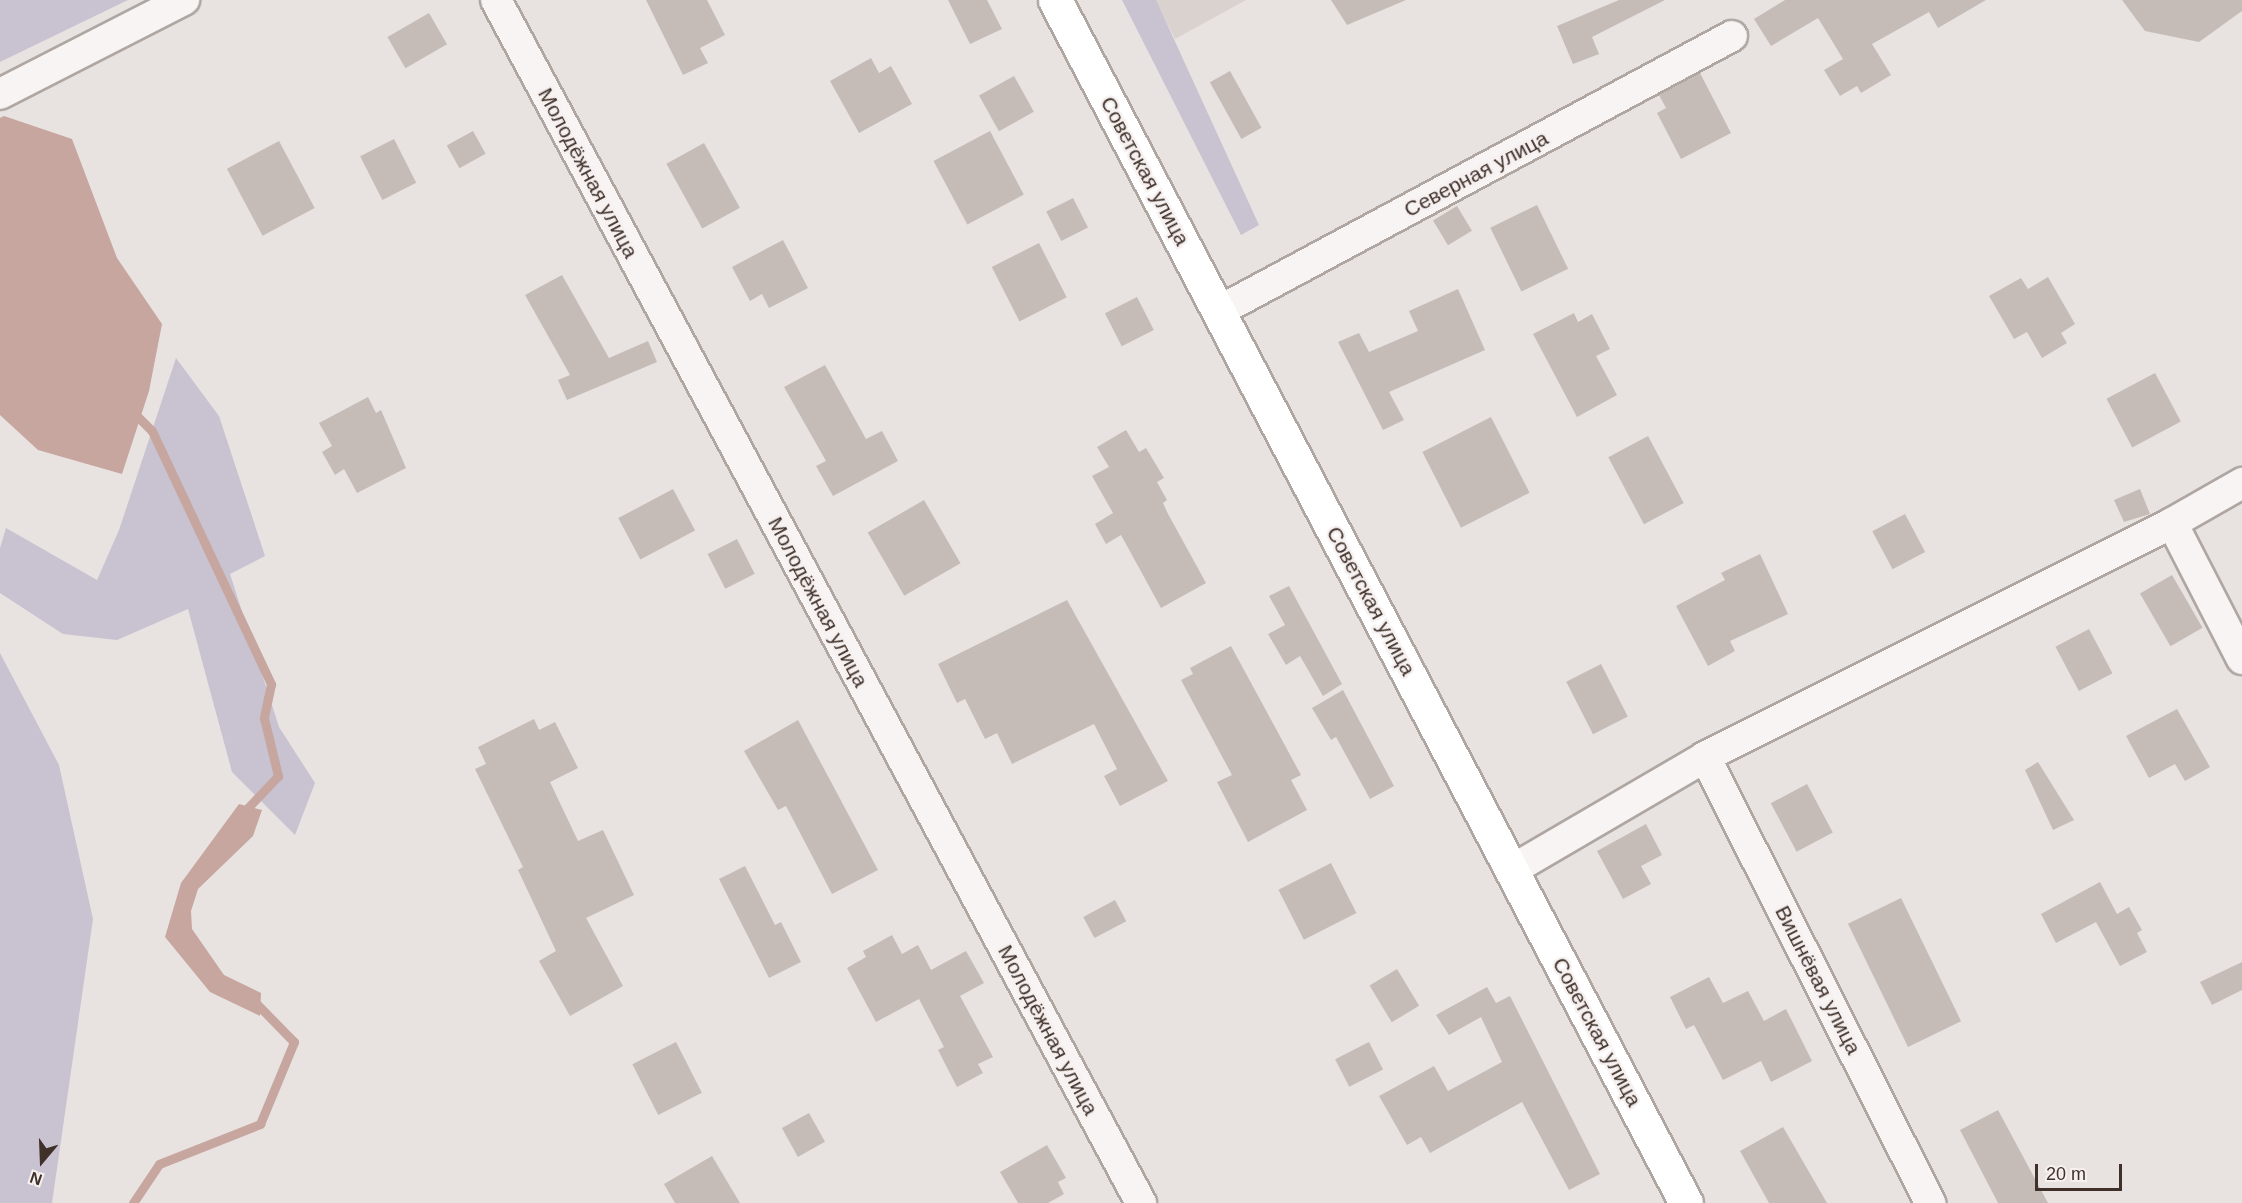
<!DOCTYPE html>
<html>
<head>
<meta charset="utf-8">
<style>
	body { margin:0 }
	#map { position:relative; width:2242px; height:1203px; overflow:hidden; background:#e8e3e0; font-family:Helvetica,sans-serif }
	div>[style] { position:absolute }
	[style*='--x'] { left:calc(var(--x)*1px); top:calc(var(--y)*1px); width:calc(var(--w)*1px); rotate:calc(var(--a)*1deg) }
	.built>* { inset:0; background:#dad2ce }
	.green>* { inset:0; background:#c9c2d1 }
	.water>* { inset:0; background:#c6a69e }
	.stream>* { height:9px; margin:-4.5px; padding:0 4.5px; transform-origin:4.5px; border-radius:4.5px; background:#c6a69e }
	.building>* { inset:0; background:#c5bcb8; transform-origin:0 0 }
	.roads { filter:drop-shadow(2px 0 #afa6a2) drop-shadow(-2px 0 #afa6a2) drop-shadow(0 2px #afa6a2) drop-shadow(0 -2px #afa6a2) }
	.street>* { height:30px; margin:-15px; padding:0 15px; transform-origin:15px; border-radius:15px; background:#f7f4f3 }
	.secondary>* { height:33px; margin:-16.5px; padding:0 16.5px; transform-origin:16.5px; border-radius:16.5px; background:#fff }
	span { translate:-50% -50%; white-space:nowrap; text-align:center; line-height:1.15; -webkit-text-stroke:5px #f6f1f0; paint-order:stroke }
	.street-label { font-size:21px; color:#3f312a }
	.north { position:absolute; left:12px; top:1131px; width:60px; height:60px; -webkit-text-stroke:4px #f6f1f0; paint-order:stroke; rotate:199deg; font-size:16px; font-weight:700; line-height:24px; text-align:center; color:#3f312a }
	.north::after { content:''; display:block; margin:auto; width:21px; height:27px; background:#3f312a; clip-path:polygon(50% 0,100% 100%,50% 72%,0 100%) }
	.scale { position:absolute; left:2035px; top:1164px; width:87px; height:27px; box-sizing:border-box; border:3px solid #3f312a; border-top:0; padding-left:8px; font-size:18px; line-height:21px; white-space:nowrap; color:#3f312a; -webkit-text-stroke:4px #f6f1f0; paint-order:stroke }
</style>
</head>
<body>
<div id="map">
	<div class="built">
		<div style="clip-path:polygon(1155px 0,1246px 0,1175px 39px)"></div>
	</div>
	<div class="green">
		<div style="clip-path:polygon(0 0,128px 0,0 62px)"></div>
		<div style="clip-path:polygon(1122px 0,1156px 0,1259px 225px,1241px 235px)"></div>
		<div style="clip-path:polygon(176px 358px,219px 416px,265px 556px,230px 574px,279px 727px,315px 783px,295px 835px,232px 772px,188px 609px,117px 640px,63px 634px,0 593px,0 548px,6px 528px,97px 580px,119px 530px)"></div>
		<div style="clip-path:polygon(0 653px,59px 765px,93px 919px,52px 1203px,0 1203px)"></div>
	</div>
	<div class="water">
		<div style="clip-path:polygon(4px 116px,72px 139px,117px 258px,162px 324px,149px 391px,122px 474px,38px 450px,0 415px,0 118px)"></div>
		<div style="clip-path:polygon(239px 804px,262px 810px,253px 836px,198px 889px,191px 911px,192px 929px,224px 975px,261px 993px,260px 1016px,210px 992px,165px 937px,181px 883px)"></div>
	</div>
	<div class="stream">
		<div style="--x:132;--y:411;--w:28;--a:45"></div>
		<div style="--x:152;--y:431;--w:280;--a:64.8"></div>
		<div style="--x:271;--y:684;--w:35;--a:102"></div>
		<div style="--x:264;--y:718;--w:60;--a:76.4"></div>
		<div style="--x:278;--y:776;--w:52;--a:133.5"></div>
		<div style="--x:133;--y:1203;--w:47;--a:-56.3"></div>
		<div style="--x:159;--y:1164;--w:109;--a:-21.6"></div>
		<div style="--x:260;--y:1124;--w:89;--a:-67.5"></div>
		<div style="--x:294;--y:1042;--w:59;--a:-134.3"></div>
	</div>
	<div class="building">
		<div style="clip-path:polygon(646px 0,707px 0,725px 35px,700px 48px,708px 63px,683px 75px)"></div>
		<div style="clip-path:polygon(948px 0,987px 0,1002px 29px,970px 44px)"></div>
		<div style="clip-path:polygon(1331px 0,1406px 0,1347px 25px)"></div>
		<div style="clip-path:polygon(1619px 0,1665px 0,1592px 37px,1599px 54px,1573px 64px,1557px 26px)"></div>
		<div style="clip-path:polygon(1785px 0,1986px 0,1938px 28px,1929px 12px,1872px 44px,1891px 75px,1861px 93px,1857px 86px,1840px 96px,1824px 70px,1843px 59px,1818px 18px,1771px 46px,1754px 19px)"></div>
		<div style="clip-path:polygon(2122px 0,2242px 0,2242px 11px,2199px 42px,2145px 31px)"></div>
		<div style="left:429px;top:13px;width:36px;height:48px;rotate:60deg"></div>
		<div style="clip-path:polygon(871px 58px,879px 73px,891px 66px,912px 104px,859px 133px,830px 81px)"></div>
		<div style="left:1230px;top:71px;width:65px;height:23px;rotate:61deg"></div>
		<div style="clip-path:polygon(1700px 73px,1731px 133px,1681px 159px,1657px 113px,1666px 108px,1659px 95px)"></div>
		<div style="left:1014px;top:76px;width:41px;height:40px;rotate:61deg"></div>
		<div style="left:473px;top:131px;width:26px;height:30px;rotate:61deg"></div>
		<div style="left:990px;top:131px;width:72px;height:64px;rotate:62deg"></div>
		<div style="left:394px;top:139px;width:49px;height:38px;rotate:63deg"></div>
		<div style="left:279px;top:141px;width:76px;height:59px;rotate:62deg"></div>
		<div style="left:704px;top:143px;width:74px;height:43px;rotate:61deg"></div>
		<div style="left:1073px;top:198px;width:33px;height:30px;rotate:63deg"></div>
		<div style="left:1537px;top:205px;width:71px;height:52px;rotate:64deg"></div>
		<div style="left:1457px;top:206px;width:29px;height:28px;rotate:59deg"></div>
		<div style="clip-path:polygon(783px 240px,808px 288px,769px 308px,762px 294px,750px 301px,732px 267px)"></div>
		<div style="left:1039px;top:243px;width:61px;height:53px;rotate:63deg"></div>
		<div style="clip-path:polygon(562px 275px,609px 358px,648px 341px,657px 362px,567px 400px,558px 380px,570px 375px,525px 295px)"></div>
		<div style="clip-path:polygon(2048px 277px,2075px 324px,2061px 333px,2067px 343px,2042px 358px,2027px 332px,2014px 339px,1989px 296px,2021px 278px,2028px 289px)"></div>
		<div style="clip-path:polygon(1458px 289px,1485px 350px,1389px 392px,1404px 420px,1383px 430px,1338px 342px,1359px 333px,1369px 352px,1418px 331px,1409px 311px)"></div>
		<div style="left:1137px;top:297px;width:37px;height:36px;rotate:63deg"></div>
		<div style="clip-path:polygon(1574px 313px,1578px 322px,1592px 314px,1610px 349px,1596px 356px,1617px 395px,1577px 417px,1533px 334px)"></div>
		<div style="clip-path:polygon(825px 365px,866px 439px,882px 431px,898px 461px,833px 496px,816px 466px,826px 461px,784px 387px)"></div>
		<div style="left:2155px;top:373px;width:55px;height:55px;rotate:62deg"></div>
		<div style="clip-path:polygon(368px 397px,376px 413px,381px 410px,406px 468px,357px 493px,344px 469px,335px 475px,322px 452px,332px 446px,319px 423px)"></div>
		<div style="left:1491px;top:417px;width:85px;height:77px;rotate:63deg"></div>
		<div style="clip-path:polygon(1126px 430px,1139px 452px,1146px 448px,1164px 478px,1157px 482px,1167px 500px,1163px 503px,1167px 512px,1206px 583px,1161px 608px,1121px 535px,1106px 544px,1095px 524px,1113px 513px,1092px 476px,1109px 467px,1097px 447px)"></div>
		<div style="left:1648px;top:436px;width:76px;height:45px;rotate:62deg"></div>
		<div style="left:673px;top:489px;width:47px;height:62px;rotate:62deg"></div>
		<div style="clip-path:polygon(2140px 489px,2150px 514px,2124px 522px,2114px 500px)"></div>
		<div style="left:924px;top:500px;width:73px;height:65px;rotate:60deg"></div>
		<div style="left:1905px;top:514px;width:43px;height:37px;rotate:62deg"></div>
		<div style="left:737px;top:539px;width:39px;height:33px;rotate:63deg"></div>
		<div style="clip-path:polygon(1760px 554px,1788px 614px,1730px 641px,1735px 651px,1708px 666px,1676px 606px,1725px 580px,1721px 573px)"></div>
		<div style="left:2172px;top:575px;width:61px;height:37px;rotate:60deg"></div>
		<div style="clip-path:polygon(1289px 586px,1342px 684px,1323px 696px,1300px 656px,1286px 665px,1268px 634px,1285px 625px,1269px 596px)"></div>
		<div style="clip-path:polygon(1067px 600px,1168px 781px,1120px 806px,1104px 776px,1117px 769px,1094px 724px,1012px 764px,997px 733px,985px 739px,965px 699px,957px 703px,938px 664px)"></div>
		<div style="left:2089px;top:629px;width:50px;height:38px;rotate:62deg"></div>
		<div style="clip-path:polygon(1231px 646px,1301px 775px,1291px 780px,1307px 810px,1248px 842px,1217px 782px,1232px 775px,1181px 680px,1193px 674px,1190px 668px)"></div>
		<div style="left:1601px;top:664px;width:59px;height:39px;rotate:63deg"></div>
		<div style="clip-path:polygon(1343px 690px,1394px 786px,1370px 799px,1336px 737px,1331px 740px,1312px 708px)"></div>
		<div style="clip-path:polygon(2177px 709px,2210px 767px,2185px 781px,2175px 764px,2149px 778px,2126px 736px)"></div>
		<div style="clip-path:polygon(534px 719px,539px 730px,555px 722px,578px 768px,550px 782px,578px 841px,603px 830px,634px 895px,586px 918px,623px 986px,570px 1016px,539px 961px,556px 951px,518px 870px,523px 867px,475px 769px,486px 764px,478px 747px)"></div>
		<div style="clip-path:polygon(798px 720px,878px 870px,832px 894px,786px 806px,778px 810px,744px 751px)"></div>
		<div style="clip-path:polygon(2038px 762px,2074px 820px,2053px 830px,2025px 770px)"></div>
		<div style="left:1807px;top:784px;width:55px;height:41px;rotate:62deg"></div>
		<div style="clip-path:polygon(1646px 824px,1662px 855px,1641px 866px,1651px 884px,1623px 899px,1597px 851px)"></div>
		<div style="left:1331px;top:863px;width:56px;height:59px;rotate:63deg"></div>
		<div style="clip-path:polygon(745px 866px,775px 925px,781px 922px,801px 962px,769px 978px,719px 879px)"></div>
		<div style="clip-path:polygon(2100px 882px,2117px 914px,2129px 907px,2142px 930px,2137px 933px,2147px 952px,2120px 966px,2096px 922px,2056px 943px,2041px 914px)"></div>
		<div style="left:1901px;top:898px;width:137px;height:59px;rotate:64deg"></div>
		<div style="left:1115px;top:900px;width:24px;height:36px;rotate:62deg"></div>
		<div style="clip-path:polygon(892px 935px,902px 954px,918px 945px,931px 970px,966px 951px,984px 983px,960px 996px,993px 1057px,978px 1064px,983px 1073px,957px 1087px,938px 1050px,944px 1047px,919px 999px,876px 1022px,847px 968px,866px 957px,863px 951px)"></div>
		<div style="clip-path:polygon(2242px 962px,2242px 990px,2212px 1005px,2200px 982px)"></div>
		<div style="left:1397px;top:969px;width:43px;height:32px;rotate:59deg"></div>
		<div style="clip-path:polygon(1709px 977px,1723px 1003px,1748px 991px,1764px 1021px,1786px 1009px,1812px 1061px,1771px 1082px,1761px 1061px,1723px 1080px,1694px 1025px,1686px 1029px,1670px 997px)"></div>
		<div style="clip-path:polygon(1487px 987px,1496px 1003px,1510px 996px,1600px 1174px,1569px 1190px,1522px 1102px,1430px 1153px,1421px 1137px,1407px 1145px,1379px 1096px,1434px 1066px,1448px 1091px,1502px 1062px,1481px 1017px,1449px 1035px,1436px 1015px)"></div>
		<div style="left:676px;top:1042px;width:57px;height:49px;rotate:63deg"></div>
		<div style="left:1369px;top:1042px;width:31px;height:38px;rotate:63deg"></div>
		<div style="clip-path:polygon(1998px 1110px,2048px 1203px,1998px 1203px,1960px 1130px)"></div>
		<div style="left:809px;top:1113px;width:33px;height:31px;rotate:61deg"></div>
		<div style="clip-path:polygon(1783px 1127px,1827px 1203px,1769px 1203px,1740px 1151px)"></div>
		<div style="clip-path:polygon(1047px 1145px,1066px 1178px,1058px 1182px,1064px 1194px,1048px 1203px,1018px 1203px,1000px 1172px)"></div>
		<div style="clip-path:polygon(712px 1156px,740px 1203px,675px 1203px,664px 1184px)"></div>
	</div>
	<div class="roads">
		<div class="street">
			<div style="--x:496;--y:0;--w:1365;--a:61.8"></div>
			<div style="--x:0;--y:94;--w:207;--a:-27.1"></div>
			<div style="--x:1219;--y:311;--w:582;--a:-28.19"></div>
			<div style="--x:2172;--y:523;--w:153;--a:62.8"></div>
			<div style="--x:1705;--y:757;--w:500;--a:63.2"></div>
			<div style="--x:1512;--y:870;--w:224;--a:-30.3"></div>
			<div style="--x:1705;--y:757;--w:522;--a:-26.61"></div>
			<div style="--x:2172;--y:523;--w:81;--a:-29.7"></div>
		</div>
		<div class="secondary">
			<div style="--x:1055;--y:0;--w:1358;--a:62.32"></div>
		</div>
	</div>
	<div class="street-label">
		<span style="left:1145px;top:171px;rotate:62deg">Советская улица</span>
		<span style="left:588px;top:173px;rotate:62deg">Молодёжная улица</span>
		<span style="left:1476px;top:174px;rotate:-28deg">Северная улица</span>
		<span style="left:1371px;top:601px;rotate:62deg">Советская улица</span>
		<span style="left:818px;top:602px;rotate:62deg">Молодёжная улица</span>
		<span style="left:1818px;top:980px;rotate:63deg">Вишнёвая улица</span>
		<span style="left:1048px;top:1030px;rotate:62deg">Молодёжная улица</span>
		<span style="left:1597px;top:1032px;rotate:62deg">Советская улица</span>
	</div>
	<div class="north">N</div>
	<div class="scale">20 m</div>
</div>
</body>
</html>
